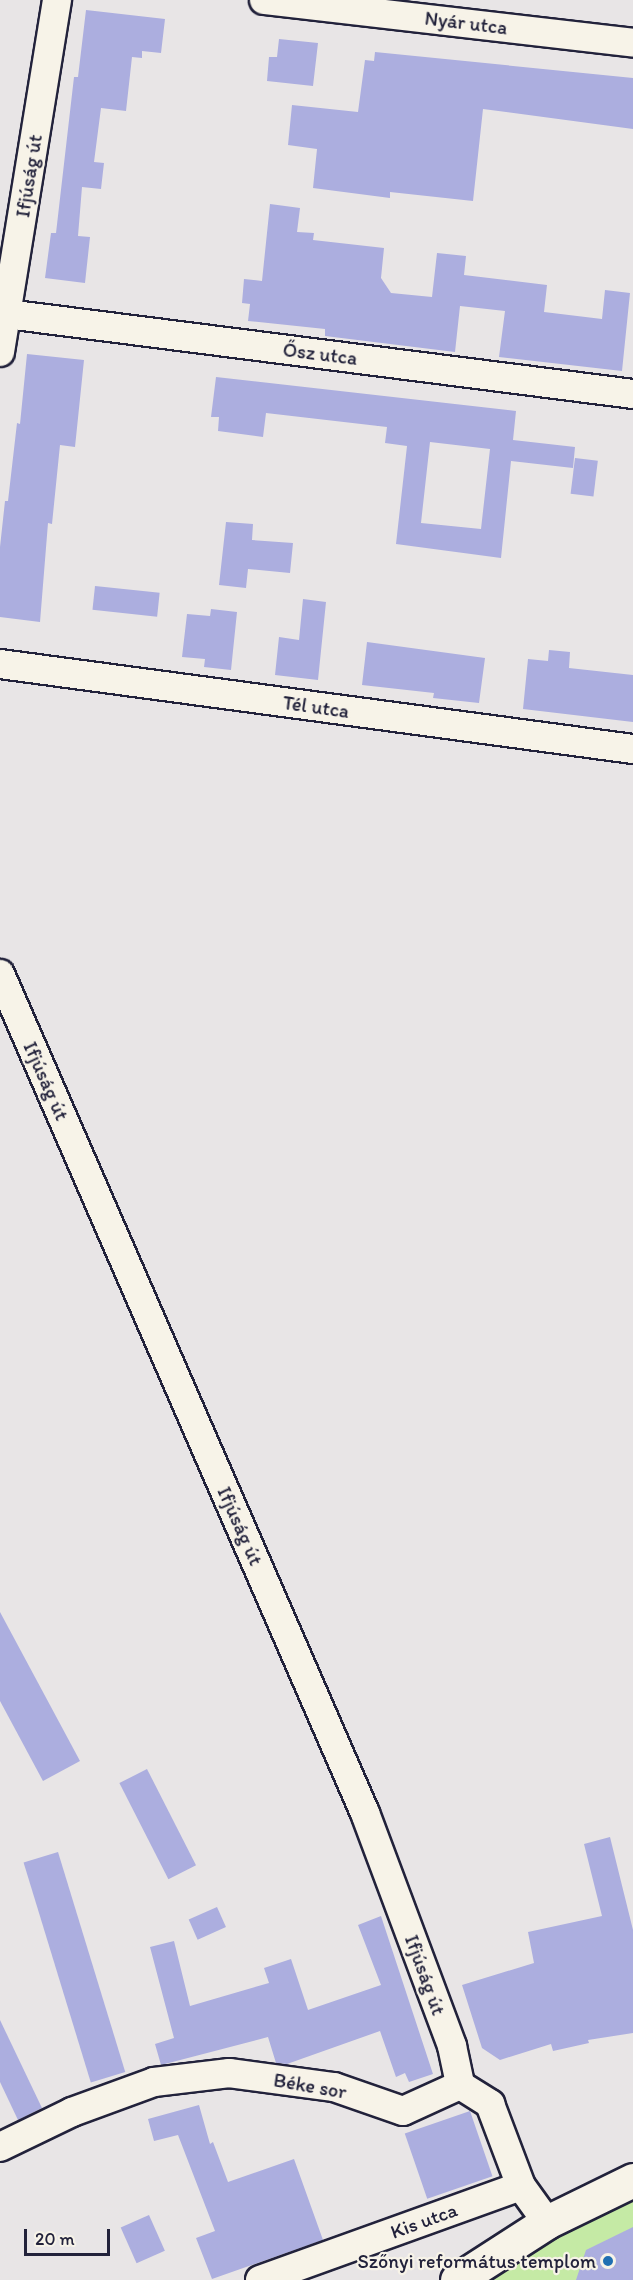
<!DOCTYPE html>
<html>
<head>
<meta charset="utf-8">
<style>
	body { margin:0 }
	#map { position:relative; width:633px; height:2280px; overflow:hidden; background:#e8e5e6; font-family:Itim,sans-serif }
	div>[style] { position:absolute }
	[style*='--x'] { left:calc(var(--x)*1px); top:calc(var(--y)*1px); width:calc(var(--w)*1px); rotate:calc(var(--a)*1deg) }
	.green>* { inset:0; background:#c5eaa5 }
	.building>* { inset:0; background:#acaedf; transform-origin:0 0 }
	.roads { filter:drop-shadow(2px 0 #22223b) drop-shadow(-2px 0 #22223b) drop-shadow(0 2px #22223b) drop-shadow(0 -2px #22223b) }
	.street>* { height:28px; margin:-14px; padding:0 14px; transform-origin:14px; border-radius:14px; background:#f7f3e8 }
	.secondary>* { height:33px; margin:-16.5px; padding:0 16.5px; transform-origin:16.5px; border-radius:16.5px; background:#f7f3e8 }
	.dots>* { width:16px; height:16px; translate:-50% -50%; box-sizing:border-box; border:3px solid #f7f3e8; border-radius:50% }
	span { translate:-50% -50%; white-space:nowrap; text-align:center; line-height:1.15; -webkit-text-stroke:4.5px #f7f3e8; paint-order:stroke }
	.street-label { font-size:20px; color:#22223b }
	.poi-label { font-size:20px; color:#22223b }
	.right { translate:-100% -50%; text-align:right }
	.scale { position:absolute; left:24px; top:2229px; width:86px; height:27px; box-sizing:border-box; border:3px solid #22223b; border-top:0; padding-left:8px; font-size:18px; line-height:21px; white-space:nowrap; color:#22223b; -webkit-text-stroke:4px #f7f3e8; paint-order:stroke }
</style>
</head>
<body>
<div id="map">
	<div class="green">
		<div style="clip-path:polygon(633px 2194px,633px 2280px,474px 2280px)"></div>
	</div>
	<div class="building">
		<div style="clip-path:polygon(86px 10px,165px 19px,161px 53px,142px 51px,142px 58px,132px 57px,126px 111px,101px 108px,94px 162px,104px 163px,101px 189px,82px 187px,78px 236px,90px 237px,85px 283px,45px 278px,51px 233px,56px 233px,74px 77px,78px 77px)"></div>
		<div style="clip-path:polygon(279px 39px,318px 43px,313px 86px,267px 81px,269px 57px,277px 57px)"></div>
		<div style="clip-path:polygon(375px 52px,633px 78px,633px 129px,483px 109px,473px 201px,390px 192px,390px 198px,313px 188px,317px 149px,288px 145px,292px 105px,358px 112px,365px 60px,374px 61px)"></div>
		<div style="clip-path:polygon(270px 204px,300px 208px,297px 232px,314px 233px,313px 240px,384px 248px,381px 278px,391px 293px,432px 297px,437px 253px,466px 256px,464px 275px,547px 285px,544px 312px,602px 319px,605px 290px,630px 293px,622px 371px,499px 357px,505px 311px,460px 306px,455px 352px,325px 336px,325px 329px,248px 321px,250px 304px,242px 303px,244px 279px,262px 281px)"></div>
		<div style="clip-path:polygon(27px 354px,84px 360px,75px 447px,60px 445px,52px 524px,48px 523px,40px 622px,0 617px,0 547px,5px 501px,8px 501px,17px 423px,20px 424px)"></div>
		<div style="clip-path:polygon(evenodd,216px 377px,516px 411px,513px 440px,575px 447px,573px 468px,511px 461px,501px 558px,396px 544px,407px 446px,385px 443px,387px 427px,266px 413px,263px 437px,218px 431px,219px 417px,211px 417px,216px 377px,430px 442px,490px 449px,481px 529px,421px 523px,430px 442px)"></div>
		<div style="left:575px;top:458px;width:23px;height:36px;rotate:7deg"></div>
		<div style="clip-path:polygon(226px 522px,253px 524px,252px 540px,293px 543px,290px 573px,248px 569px,246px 588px,219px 585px)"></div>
		<div style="left:95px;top:586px;width:65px;height:24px;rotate:6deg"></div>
		<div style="clip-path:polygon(303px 599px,326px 602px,318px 680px,275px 675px,279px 637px,299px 640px)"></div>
		<div style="clip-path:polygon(211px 609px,237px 612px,231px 670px,204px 667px,205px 659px,182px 657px,187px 614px,210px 616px)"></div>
		<div style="clip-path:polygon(367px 642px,485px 658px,479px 703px,433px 698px,434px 693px,362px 685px)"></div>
		<div style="clip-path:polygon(549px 650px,570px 652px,569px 668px,633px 675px,633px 722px,523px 709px,528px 659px,548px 661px)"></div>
		<div style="clip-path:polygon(0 1612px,80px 1761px,43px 1781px,0 1701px)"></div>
		<div style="left:147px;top:1769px;width:108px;height:31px;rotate:63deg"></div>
		<div style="clip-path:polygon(610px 1837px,633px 1930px,633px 2033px,588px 2040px,589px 2043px,553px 2051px,551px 2044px,500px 2060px,482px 2048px,462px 1985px,534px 1963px,528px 1932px,602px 1916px,584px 1844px)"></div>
		<div style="left:58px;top:1852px;width:230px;height:36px;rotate:73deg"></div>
		<div style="left:217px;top:1907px;width:22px;height:31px;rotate:66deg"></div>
		<div style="clip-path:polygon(381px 1916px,433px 2074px,409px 2082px,405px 2073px,396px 2077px,380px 2031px,287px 2064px,276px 2063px,268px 2037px,161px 2065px,155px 2044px,174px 2038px,150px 1947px,174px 1941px,190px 2006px,269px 1983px,264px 1968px,291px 1959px,308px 2010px,381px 1985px,358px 1925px)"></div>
		<div style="clip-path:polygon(0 2020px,42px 2108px,18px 2120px,0 2082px)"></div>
		<div style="clip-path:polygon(199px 2105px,210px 2144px,213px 2142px,228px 2182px,294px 2159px,323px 2240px,212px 2279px,196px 2238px,215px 2231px,178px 2135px,154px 2141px,148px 2119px)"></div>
		<div style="left:470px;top:2111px;width:69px;height:69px;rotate:71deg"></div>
		<div style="left:149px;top:2215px;width:39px;height:31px;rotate:66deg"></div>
		<div style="clip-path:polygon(633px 2227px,633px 2280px,576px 2280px,586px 2250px)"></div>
	</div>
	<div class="roads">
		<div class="street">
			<div style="--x:264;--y:0;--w:371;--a:6.6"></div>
			<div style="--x:7;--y:314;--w:631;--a:7.28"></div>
			<div style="--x:0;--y:352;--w:357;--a:-80.8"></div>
			<div style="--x:0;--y:664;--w:639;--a:7.65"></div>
			<div style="--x:0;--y:974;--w:915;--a:66.49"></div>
			<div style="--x:365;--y:1813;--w:249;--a:69.5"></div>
			<div style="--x:452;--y:2046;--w:40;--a:78"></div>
			<div style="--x:460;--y:2085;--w:36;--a:32"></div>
			<div style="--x:490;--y:2104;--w:88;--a:69.3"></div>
			<div style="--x:521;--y:2186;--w:44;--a:54.2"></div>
			<div style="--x:0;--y:2147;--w:80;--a:-25.9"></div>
			<div style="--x:72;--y:2112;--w:87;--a:-20.1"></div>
			<div style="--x:154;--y:2082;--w:76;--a:-6.8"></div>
			<div style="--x:229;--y:2073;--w:106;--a:7.6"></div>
			<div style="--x:334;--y:2087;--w:73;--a:19.2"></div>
			<div style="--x:403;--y:2111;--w:63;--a:-24.5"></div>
			<div style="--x:260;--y:2280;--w:277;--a:-19.8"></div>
		</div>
		<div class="secondary">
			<div style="--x:457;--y:2280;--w:107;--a:-32.8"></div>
			<div style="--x:547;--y:2222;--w:96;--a:-26"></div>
		</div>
	</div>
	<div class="dots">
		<div style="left:608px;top:2261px;background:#1f6fb2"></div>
	</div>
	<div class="street-label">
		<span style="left:466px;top:23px;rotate:7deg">Nyár utca</span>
		<span style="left:29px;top:176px;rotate:-81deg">Ifjúság út</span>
		<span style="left:320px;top:354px;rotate:7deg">Ősz utca</span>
		<span style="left:316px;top:707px;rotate:8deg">Tél utca</span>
		<span style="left:46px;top:1081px;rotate:66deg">Ifjúság út</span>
		<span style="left:240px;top:1526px;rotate:66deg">Ifjúság út</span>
		<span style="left:425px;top:1975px;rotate:70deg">Ifjúság út</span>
		<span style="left:310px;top:2086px;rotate:10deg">Béke sor</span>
		<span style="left:424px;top:2221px;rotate:-20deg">Kis utca</span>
	</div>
	<div class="poi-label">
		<span class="right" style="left:596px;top:2261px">Szőnyi református templom</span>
	</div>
	<div class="scale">20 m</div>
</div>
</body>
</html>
